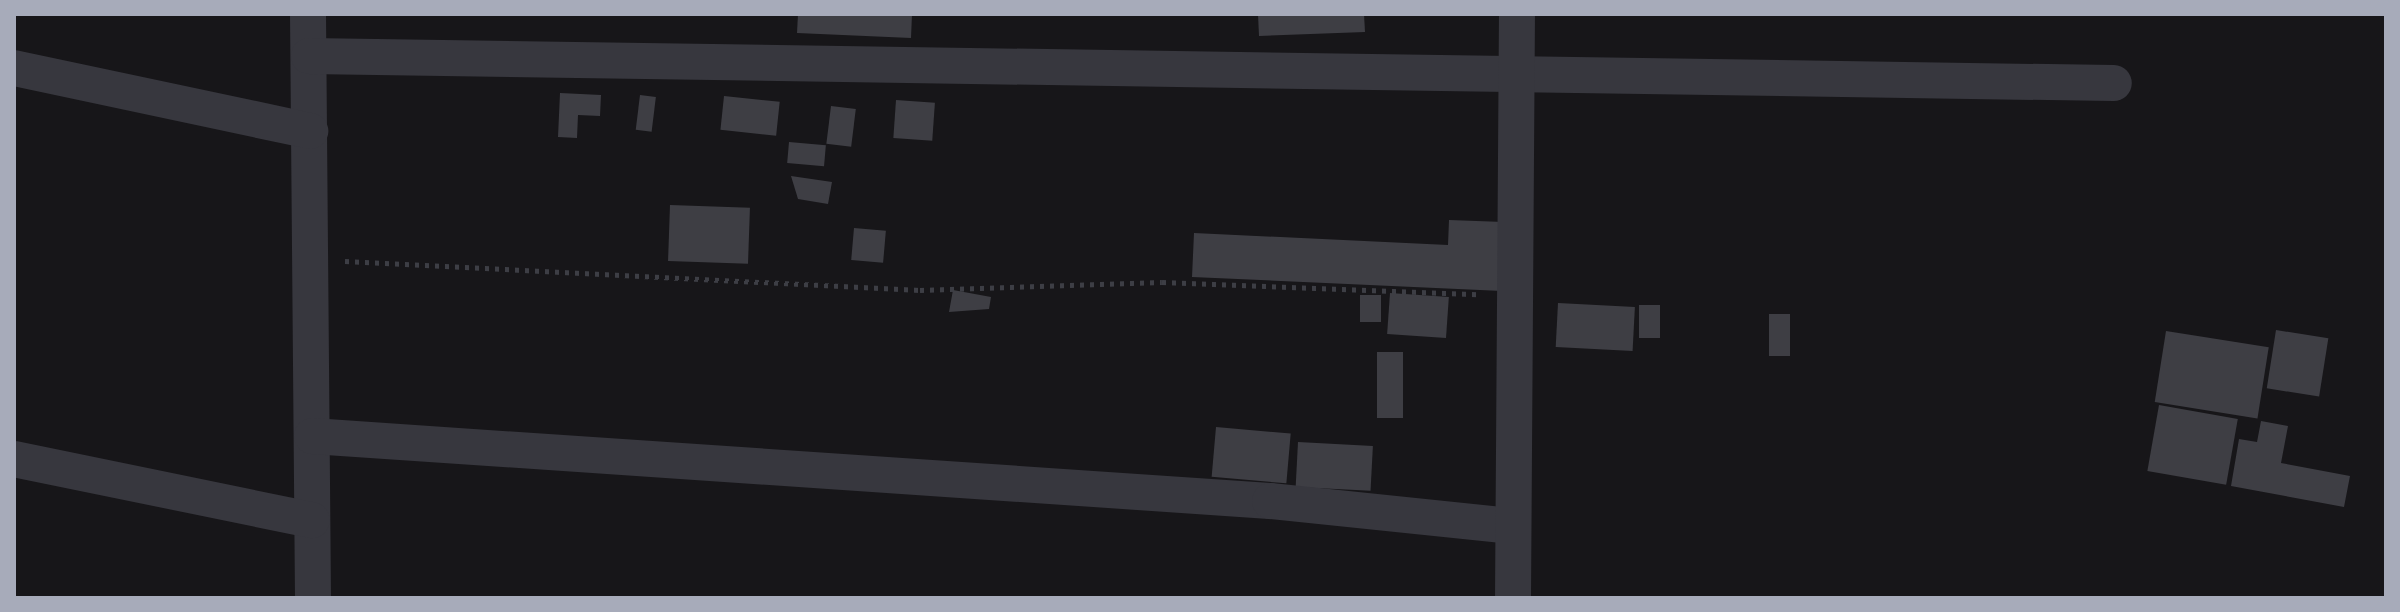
<!DOCTYPE html>
<html>
<head>
<meta charset="utf-8">
<style>
	body { margin:0 }
	#map { position:relative; width:2400px; height:612px; overflow:hidden; background:#171619; font-family:Lato,sans-serif }
	div>[style] { position:absolute }
	[style*='--x'] { left:calc(var(--x)*1px); top:calc(var(--y)*1px); width:calc(var(--w)*1px); rotate:calc(var(--a)*1deg) }
	.building>* { inset:0; background:#3e3e44; transform-origin:0 0 }
	.path>* { height:5px; margin-top:-2.5px; transform-origin:0; background:repeating-linear-gradient(90deg,#3d3e45 0 4px,transparent 0 10px) }
	.minor>* { height:36px; margin:-18px; padding:0 18px; transform-origin:18px; border-radius:18px; background:#37373e }
	span { translate:-50% -50%; white-space:nowrap; text-align:center; line-height:1.15; -webkit-text-stroke:6px #121114; paint-order:stroke }
	.frame { position:absolute; inset:0; border:16px solid #a7abba; pointer-events:none }
</style>
</head>
<body>
<div id="map">
	<div class="building">
		<div style="clip-path:polygon(798px 14px,912px 14px,911px 38px,797px 33px)"></div>
		<div style="clip-path:polygon(1258px 14px,1364px 14px,1365px 32px,1259px 36px)"></div>
		<div style="clip-path:polygon(560px 93px,601px 95px,600px 116px,578px 115px,577px 138px,558px 137px)"></div>
		<div style="left:640px;top:95px;width:16px;height:35px;rotate:7deg"></div>
		<div style="left:724px;top:96px;width:56px;height:34px;rotate:6deg"></div>
		<div style="left:896px;top:100px;width:39px;height:38px;rotate:4deg"></div>
		<div style="left:831px;top:106px;width:25px;height:38px;rotate:7deg"></div>
		<div style="left:789px;top:142px;width:37px;height:21px;rotate:5deg"></div>
		<div style="clip-path:polygon(791px 176px,832px 182px,828px 204px,798px 199px)"></div>
		<div style="left:670px;top:205px;width:80px;height:56px;rotate:2deg"></div>
		<div style="clip-path:polygon(1449px 220px,1504px 222px,1502px 291px,1192px 277px,1194px 233px,1448px 245px)"></div>
		<div style="left:854px;top:228px;width:32px;height:32px;rotate:5deg"></div>
		<div style="clip-path:polygon(953px 290px,991px 297px,989px 309px,949px 312px)"></div>
		<div style="left:1390px;top:293px;width:59px;height:41px;rotate:4deg"></div>
		<div style="left:1381px;top:295px;width:27px;height:21px;rotate:90deg"></div>
		<div style="left:1558px;top:303px;width:77px;height:44px;rotate:3deg"></div>
		<div style="left:1639px;top:305px;width:21px;height:33px"></div>
		<div style="left:1769px;top:314px;width:21px;height:42px"></div>
		<div style="left:2276px;top:330px;width:53px;height:59px;rotate:9deg"></div>
		<div style="left:2166px;top:331px;width:104px;height:72px;rotate:9deg"></div>
		<div style="left:1377px;top:352px;width:26px;height:66px"></div>
		<div style="left:2159px;top:405px;width:80px;height:67px;rotate:10deg"></div>
		<div style="clip-path:polygon(2261px 421px,2288px 426px,2281px 463px,2350px 476px,2344px 507px,2231px 486px,2239px 439px,2257px 442px)"></div>
		<div style="left:1216px;top:427px;width:75px;height:50px;rotate:5deg"></div>
		<div style="left:1298px;top:442px;width:75px;height:45px;rotate:3deg"></div>
	</div>
	<div class="path">
		<div style="--x:345;--y:261;--w:576;--a:2.89"></div>
		<div style="--x:920;--y:290;--w:242;--a:-1.9"></div>
		<div style="--x:1162;--y:282;--w:316;--a:2.2"></div>
	</div>
	<div class="minor">
		<div style="--x:308;--y:14;--w:584;--a:89.51"></div>
		<div style="--x:309;--y:56;--w:1805;--a:0.86"></div>
		<div style="--x:14;--y:68;--w:303;--a:12"></div>
		<div style="--x:312;--y:436;--w:960;--a:3.88"></div>
		<div style="--x:1270;--y:501;--w:244;--a:5.9"></div>
		<div style="--x:14;--y:459;--w:304;--a:11.6"></div>
		<div style="--x:1513;--y:598;--w:584;--a:-89.61"></div>
	</div>
	<div class="frame"></div>
</div>
</body>
</html>
